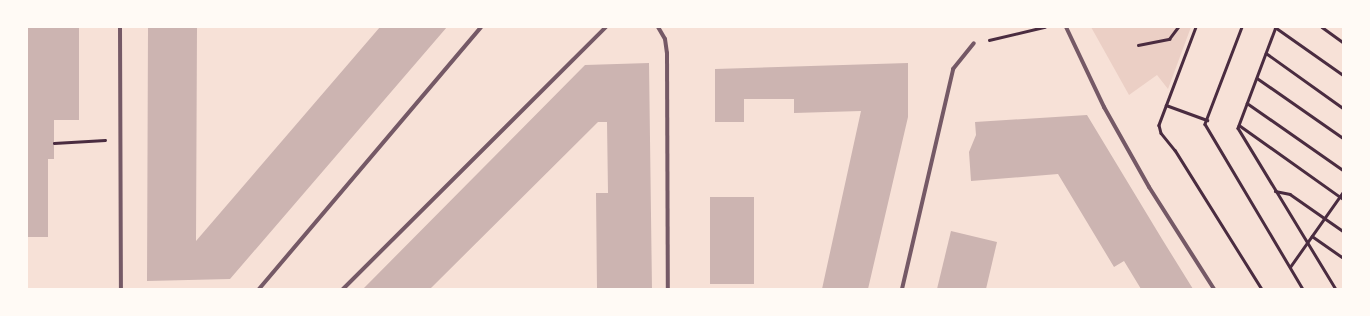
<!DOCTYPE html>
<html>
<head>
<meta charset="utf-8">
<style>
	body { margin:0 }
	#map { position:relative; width:1370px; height:316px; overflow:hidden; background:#f7e1d7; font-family:"Sofia Sans Condensed",sans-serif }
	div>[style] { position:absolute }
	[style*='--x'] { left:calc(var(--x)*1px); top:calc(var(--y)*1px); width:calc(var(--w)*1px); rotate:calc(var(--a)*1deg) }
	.green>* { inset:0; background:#ebcfc5 }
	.building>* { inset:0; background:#ccb4b1; transform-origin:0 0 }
	.path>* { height:2.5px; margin:-1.25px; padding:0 1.25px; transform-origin:1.25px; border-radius:1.25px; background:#4a2c40 }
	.minor>* { height:4px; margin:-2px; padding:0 2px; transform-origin:2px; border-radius:2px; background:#755966 }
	span { translate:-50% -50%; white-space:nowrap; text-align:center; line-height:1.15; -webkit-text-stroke:3px #fffaf5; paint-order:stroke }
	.frame { position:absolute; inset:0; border:28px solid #fffaf5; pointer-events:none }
</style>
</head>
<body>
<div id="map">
	<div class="green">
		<div style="clip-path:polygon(1091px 27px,1191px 27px,1168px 89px,1157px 75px,1129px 95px)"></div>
	</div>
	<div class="building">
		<div style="clip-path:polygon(27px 27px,79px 27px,79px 120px,54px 120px,54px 159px,48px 159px,48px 237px,27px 237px)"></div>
		<div style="clip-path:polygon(148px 27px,197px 27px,196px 241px,380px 27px,447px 27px,230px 279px,147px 281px)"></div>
		<div style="clip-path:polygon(649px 63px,652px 289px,597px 289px,596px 193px,608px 193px,607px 122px,598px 122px,430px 289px,363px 289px,585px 65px)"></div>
		<div style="clip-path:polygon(908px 63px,908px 117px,868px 289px,822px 289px,861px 111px,794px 113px,794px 99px,744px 99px,744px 122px,715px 122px,715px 69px)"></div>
		<div style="clip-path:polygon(1087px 115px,1162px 239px,1193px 289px,1141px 289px,1124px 261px,1114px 267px,1058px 174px,971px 181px,969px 152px,976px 135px,975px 122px)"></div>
		<div style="left:710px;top:197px;width:44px;height:87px"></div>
		<div style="clip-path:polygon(951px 231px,997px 242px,986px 289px,937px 289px)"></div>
	</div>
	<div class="path">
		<div style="--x:1196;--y:27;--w:105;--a:110.7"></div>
		<div style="--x:1159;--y:125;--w:8;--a:76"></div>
		<div style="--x:1161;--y:133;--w:22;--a:51"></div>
		<div style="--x:1175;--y:150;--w:164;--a:58"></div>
		<div style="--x:1242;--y:27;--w:104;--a:110.9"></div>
		<div style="--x:1205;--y:124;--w:192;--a:59.3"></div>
		<div style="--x:1275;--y:27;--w:83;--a:35.2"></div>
		<div style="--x:1276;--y:27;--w:108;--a:110.6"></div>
		<div style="--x:1238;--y:128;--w:188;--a:58.7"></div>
		<div style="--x:1322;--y:27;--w:26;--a:36"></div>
		<div style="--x:989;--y:40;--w:57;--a:-13.3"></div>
		<div style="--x:1138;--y:45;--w:32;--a:-11"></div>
		<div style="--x:1169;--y:39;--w:15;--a:-53"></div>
		<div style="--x:1266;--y:53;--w:95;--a:35.5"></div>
		<div style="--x:1257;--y:78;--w:105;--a:34.9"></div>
		<div style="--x:1247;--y:103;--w:117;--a:34.9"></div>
		<div style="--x:1166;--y:105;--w:44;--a:20.1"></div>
		<div style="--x:1239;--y:125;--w:128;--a:35.4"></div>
		<div style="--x:54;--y:143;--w:51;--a:-3.4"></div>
		<div style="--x:1275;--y:191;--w:15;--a:11"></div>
		<div style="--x:1290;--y:194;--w:65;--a:34.9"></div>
		<div style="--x:1312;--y:236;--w:38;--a:35"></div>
		<div style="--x:1290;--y:267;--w:92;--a:-54.8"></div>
	</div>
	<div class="minor">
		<div style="--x:120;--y:27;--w:262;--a:89.8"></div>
		<div style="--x:658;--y:27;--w:14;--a:60"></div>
		<div style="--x:665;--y:39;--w:14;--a:82"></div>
		<div style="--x:667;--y:53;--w:236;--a:89.8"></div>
		<div style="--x:1066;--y:27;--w:89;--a:64.6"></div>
		<div style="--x:1104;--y:107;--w:92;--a:60.6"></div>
		<div style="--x:1149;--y:187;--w:121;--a:57.5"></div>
		<div style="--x:259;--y:289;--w:343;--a:-49.7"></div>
		<div style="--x:343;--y:289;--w:371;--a:-44.9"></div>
		<div style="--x:902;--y:289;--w:226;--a:-76.9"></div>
		<div style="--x:953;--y:69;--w:33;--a:-51"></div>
	</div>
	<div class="frame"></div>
</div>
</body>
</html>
